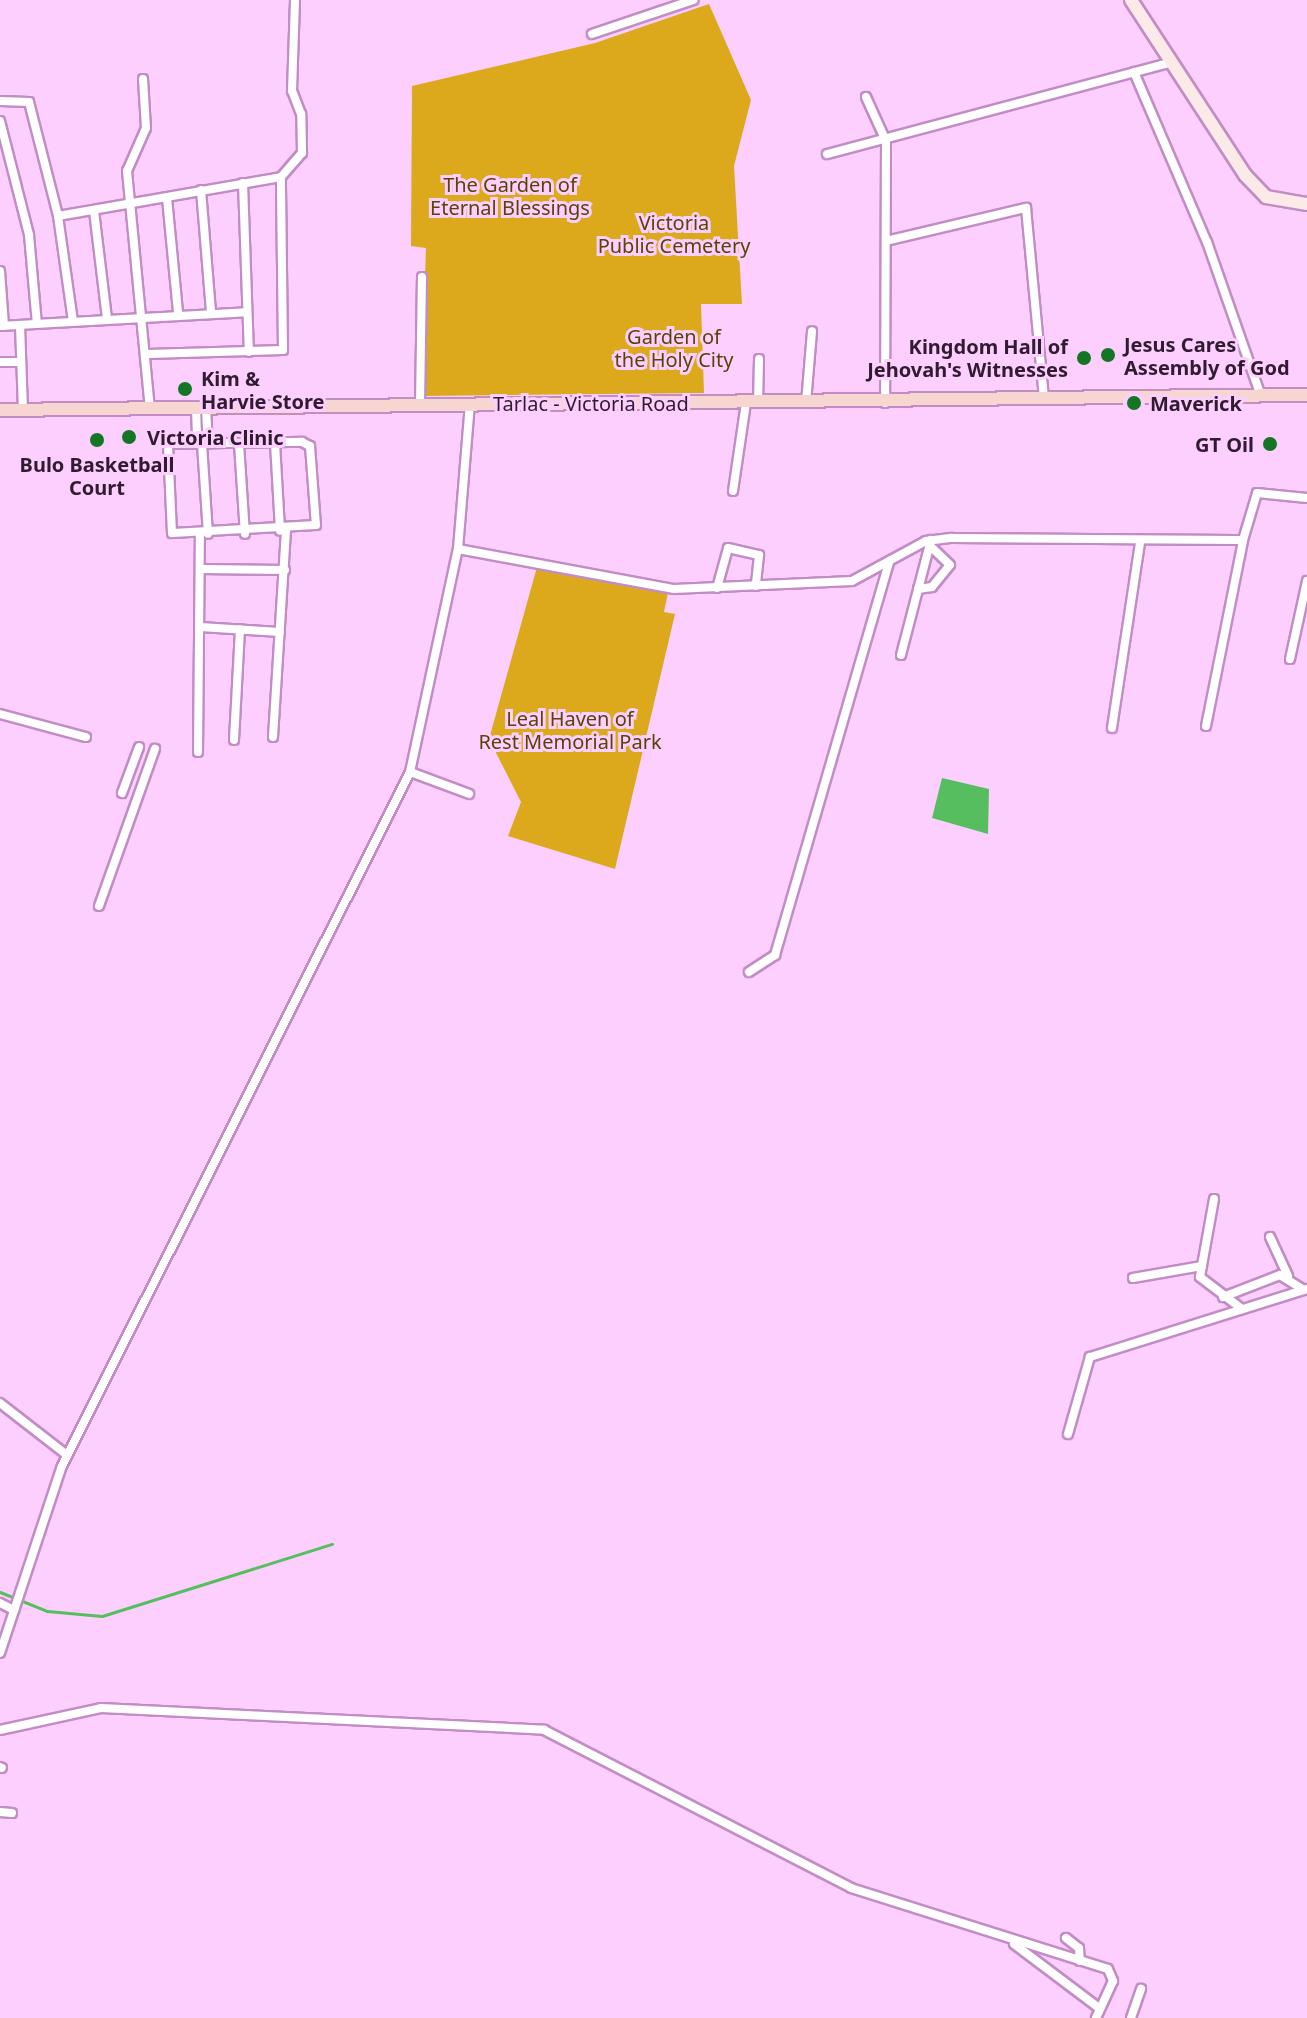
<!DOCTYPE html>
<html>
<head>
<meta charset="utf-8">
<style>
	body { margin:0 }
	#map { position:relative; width:1307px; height:2018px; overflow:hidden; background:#fccffe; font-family:"Noto Sans",sans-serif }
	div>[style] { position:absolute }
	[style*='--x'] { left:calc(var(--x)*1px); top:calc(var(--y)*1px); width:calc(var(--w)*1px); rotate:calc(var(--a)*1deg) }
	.green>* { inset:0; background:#dda91c }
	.water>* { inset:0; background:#57be5f }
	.stream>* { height:3px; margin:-1.5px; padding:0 1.5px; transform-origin:1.5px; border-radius:1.5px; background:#57be5f }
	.roads { filter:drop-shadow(2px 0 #c28dc4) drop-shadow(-2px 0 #c28dc4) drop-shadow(0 2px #c28dc4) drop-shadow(0 -2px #c28dc4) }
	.minor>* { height:8px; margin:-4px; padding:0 4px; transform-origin:4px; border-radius:4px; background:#fff }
	.secondary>* { height:12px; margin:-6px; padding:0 6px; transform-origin:6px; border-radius:6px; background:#fbeae8 }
	.primary>* { height:12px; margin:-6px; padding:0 6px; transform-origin:6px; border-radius:6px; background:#f7d6d2 }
	.dots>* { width:22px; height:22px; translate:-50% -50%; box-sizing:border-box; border:4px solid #fccffe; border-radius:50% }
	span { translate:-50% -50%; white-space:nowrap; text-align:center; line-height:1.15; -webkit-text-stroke:6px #fccffe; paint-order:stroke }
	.park-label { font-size:20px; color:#5a4306 }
	.poi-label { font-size:20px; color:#301b31; font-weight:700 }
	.left { translate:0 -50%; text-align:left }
	.right { translate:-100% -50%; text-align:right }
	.street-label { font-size:20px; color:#301b31 }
</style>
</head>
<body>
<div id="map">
	<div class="green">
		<div style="clip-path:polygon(709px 4px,751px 100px,734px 166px,742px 304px,701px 304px,704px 393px,421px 396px,426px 248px,411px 246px,412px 86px,595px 43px)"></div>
		<div style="clip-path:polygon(537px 567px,668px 593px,664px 612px,675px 614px,615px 869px,508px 836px,521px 802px,489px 739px)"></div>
	</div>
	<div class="water">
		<div style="clip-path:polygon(942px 778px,989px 789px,988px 834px,932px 818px)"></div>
	</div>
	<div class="stream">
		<div style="--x:0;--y:1592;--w:51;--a:22"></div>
		<div style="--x:47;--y:1611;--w:55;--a:5.2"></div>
		<div style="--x:102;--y:1616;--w:241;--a:-17.4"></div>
	</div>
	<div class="roads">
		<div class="minor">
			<div style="--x:592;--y:34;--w:107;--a:-18.6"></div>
			<div style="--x:1134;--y:72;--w:185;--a:66.8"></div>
			<div style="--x:1207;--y:242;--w:163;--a:70.7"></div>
			<div style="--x:143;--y:79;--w:49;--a:86.5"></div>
			<div style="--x:146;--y:128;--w:47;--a:113.8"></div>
			<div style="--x:127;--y:171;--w:239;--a:84.5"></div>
			<div style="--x:866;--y:97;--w:48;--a:65.6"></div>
			<div style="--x:886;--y:141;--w:262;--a:90.2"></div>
			<div style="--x:0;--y:101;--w:29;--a:2"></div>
			<div style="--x:29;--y:102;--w:118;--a:75.7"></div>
			<div style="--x:58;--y:216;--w:106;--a:81.9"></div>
			<div style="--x:0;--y:121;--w:118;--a:75.7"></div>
			<div style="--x:29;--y:235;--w:89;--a:84.9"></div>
			<div style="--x:827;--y:154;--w:357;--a:-14.9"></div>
			<div style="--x:243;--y:183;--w:169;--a:88"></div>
			<div style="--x:201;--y:190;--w:122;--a:85.3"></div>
			<div style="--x:167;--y:198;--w:116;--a:84.5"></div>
			<div style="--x:94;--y:211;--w:108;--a:83.1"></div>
			<div style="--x:58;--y:216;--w:226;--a:-9.9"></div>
			<div style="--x:281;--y:177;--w:32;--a:-49"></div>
			<div style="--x:302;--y:153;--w:39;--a:-91"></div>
			<div style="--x:301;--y:114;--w:25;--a:-111"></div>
			<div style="--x:292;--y:91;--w:91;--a:-88.1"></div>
			<div style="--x:886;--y:241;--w:144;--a:-13.3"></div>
			<div style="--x:1026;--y:208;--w:191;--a:84.6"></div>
			<div style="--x:0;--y:271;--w:55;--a:85.8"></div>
			<div style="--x:20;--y:325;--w:85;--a:88"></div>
			<div style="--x:0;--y:326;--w:247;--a:-3.2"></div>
			<div style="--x:148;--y:354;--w:135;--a:-1.7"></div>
			<div style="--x:283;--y:350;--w:173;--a:-90.7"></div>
			<div style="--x:0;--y:362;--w:21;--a:0"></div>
			<div style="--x:758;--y:403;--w:44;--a:-88.7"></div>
			<div style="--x:806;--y:403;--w:72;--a:-85.2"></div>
			<div style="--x:420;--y:404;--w:127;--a:-89.1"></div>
			<div style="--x:196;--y:408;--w:36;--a:88"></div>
			<div style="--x:206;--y:408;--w:36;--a:87"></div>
			<div style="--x:302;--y:442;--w:9;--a:27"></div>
			<div style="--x:310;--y:446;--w:79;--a:85.7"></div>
			<div style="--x:316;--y:525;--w:144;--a:176.8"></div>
			<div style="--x:172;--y:533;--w:89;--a:-92.6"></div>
			<div style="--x:168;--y:444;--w:134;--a:-0.9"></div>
			<div style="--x:275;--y:443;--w:88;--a:86.7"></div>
			<div style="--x:202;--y:444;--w:90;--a:86.2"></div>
			<div style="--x:239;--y:444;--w:90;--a:86.2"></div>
			<div style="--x:733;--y:491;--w:89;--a:-81.6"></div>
			<div style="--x:458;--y:549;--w:220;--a:10.5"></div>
			<div style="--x:674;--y:589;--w:178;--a:-2.6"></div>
			<div style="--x:852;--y:581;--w:84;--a:-28.4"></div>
			<div style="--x:926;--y:541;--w:26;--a:-7"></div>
			<div style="--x:952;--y:538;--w:291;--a:0.4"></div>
			<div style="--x:1243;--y:540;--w:49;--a:-73.4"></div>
			<div style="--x:1257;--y:493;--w:50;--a:5.7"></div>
			<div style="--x:200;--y:569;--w:85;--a:0.7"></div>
			<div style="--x:717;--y:588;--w:41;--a:-74.6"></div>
			<div style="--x:728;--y:548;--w:32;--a:13"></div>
			<div style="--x:759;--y:555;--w:31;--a:96"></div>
			<div style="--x:918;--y:589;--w:14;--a:-8"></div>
			<div style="--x:932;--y:587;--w:28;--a:-51"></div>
			<div style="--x:950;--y:565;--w:28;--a:-136"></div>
			<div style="--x:200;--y:627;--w:80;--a:3.6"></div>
			<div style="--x:901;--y:655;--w:119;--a:-75.4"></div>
			<div style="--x:1290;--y:659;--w:80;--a:-77.7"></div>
			<div style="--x:0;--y:714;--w:89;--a:15"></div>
			<div style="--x:1206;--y:726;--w:190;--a:-78.7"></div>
			<div style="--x:1112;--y:728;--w:188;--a:-81.4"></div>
			<div style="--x:273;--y:737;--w:207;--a:-86.4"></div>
			<div style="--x:234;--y:740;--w:111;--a:-86.9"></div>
			<div style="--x:198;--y:752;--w:218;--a:-89.5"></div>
			<div style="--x:410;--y:772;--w:63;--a:20.4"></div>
			<div style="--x:122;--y:793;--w:49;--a:-69.7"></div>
			<div style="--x:99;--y:906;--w:167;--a:-70.4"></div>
			<div style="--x:749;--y:972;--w:31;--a:-33"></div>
			<div style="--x:775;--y:955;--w:408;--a:-73.8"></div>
			<div style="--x:1214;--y:1199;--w:79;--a:100.2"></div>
			<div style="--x:1200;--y:1277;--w:53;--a:37.3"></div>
			<div style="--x:1270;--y:1237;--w:43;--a:65.2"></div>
			<div style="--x:1133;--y:1278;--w:70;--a:-9.9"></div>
			<div style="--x:1223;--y:1297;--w:61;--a:-21.1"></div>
			<div style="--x:1280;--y:1275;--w:28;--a:32"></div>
			<div style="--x:0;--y:1403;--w:85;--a:37.8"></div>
			<div style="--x:1068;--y:1434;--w:80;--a:-74.1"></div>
			<div style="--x:1090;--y:1357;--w:227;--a:-17.4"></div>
			<div style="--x:0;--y:1603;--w:16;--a:27"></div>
			<div style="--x:0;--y:1653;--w:197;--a:-71.7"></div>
			<div style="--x:62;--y:1466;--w:776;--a:-63.37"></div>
			<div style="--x:410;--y:772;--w:228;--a:-77.9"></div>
			<div style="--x:458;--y:549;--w:146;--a:-85.3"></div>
			<div style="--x:0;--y:1730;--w:103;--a:-12.3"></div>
			<div style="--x:101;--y:1708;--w:444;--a:2.8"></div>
			<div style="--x:544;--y:1730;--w:345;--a:27.2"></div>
			<div style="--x:851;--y:1888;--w:269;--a:17.5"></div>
			<div style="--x:1108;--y:1969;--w:13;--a:67"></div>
			<div style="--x:1113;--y:1981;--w:41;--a:114.7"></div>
			<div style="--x:0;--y:1767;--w:2;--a:27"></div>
			<div style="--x:0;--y:1812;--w:12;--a:5"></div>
			<div style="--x:1066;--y:1938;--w:16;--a:38"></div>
			<div style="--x:1079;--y:1948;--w:13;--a:86"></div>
			<div style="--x:1014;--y:1944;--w:106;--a:37"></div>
			<div style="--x:1131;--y:2018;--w:31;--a:-71"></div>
		</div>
		<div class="secondary">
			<div style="--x:1131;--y:0;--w:209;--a:56.9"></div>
			<div style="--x:1245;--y:175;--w:30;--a:46"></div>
			<div style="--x:1266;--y:197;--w:42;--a:9.7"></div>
		</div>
		<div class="primary">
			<div style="--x:0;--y:410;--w:1307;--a:-0.66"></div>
		</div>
	</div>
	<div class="dots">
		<div style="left:1108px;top:355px;background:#147524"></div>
		<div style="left:1084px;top:358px;background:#147524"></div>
		<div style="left:185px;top:389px;background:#147524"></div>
		<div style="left:1134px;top:403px;background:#147524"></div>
		<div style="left:129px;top:437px;background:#147524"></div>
		<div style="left:97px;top:440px;background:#147524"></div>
		<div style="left:1270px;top:444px;background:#147524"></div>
	</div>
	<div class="park-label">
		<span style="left:510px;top:196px">The Garden of<br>Eternal Blessings</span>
		<span style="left:674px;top:234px">Victoria<br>Public Cemetery</span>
		<span style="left:674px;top:348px">Garden of<br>the Holy City</span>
		<span style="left:570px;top:730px">Leal Haven of<br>Rest Memorial Park</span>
	</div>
	<div class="poi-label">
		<span class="left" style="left:1124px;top:356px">Jesus Cares<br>Assembly of God</span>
		<span class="right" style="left:1068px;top:358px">Kingdom Hall of<br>Jehovah's Witnesses</span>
		<span class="left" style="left:201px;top:390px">Kim &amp;<br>Harvie Store</span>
		<span class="left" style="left:1150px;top:403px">Maverick</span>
		<span class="left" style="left:147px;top:437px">Victoria Clinic</span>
		<span class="right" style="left:1254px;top:444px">GT Oil</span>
		<span style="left:97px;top:476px">Bulo Basketball<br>Court</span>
	</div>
	<div class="street-label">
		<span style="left:591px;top:403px">Tarlac - Victoria Road</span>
	</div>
</div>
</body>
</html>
